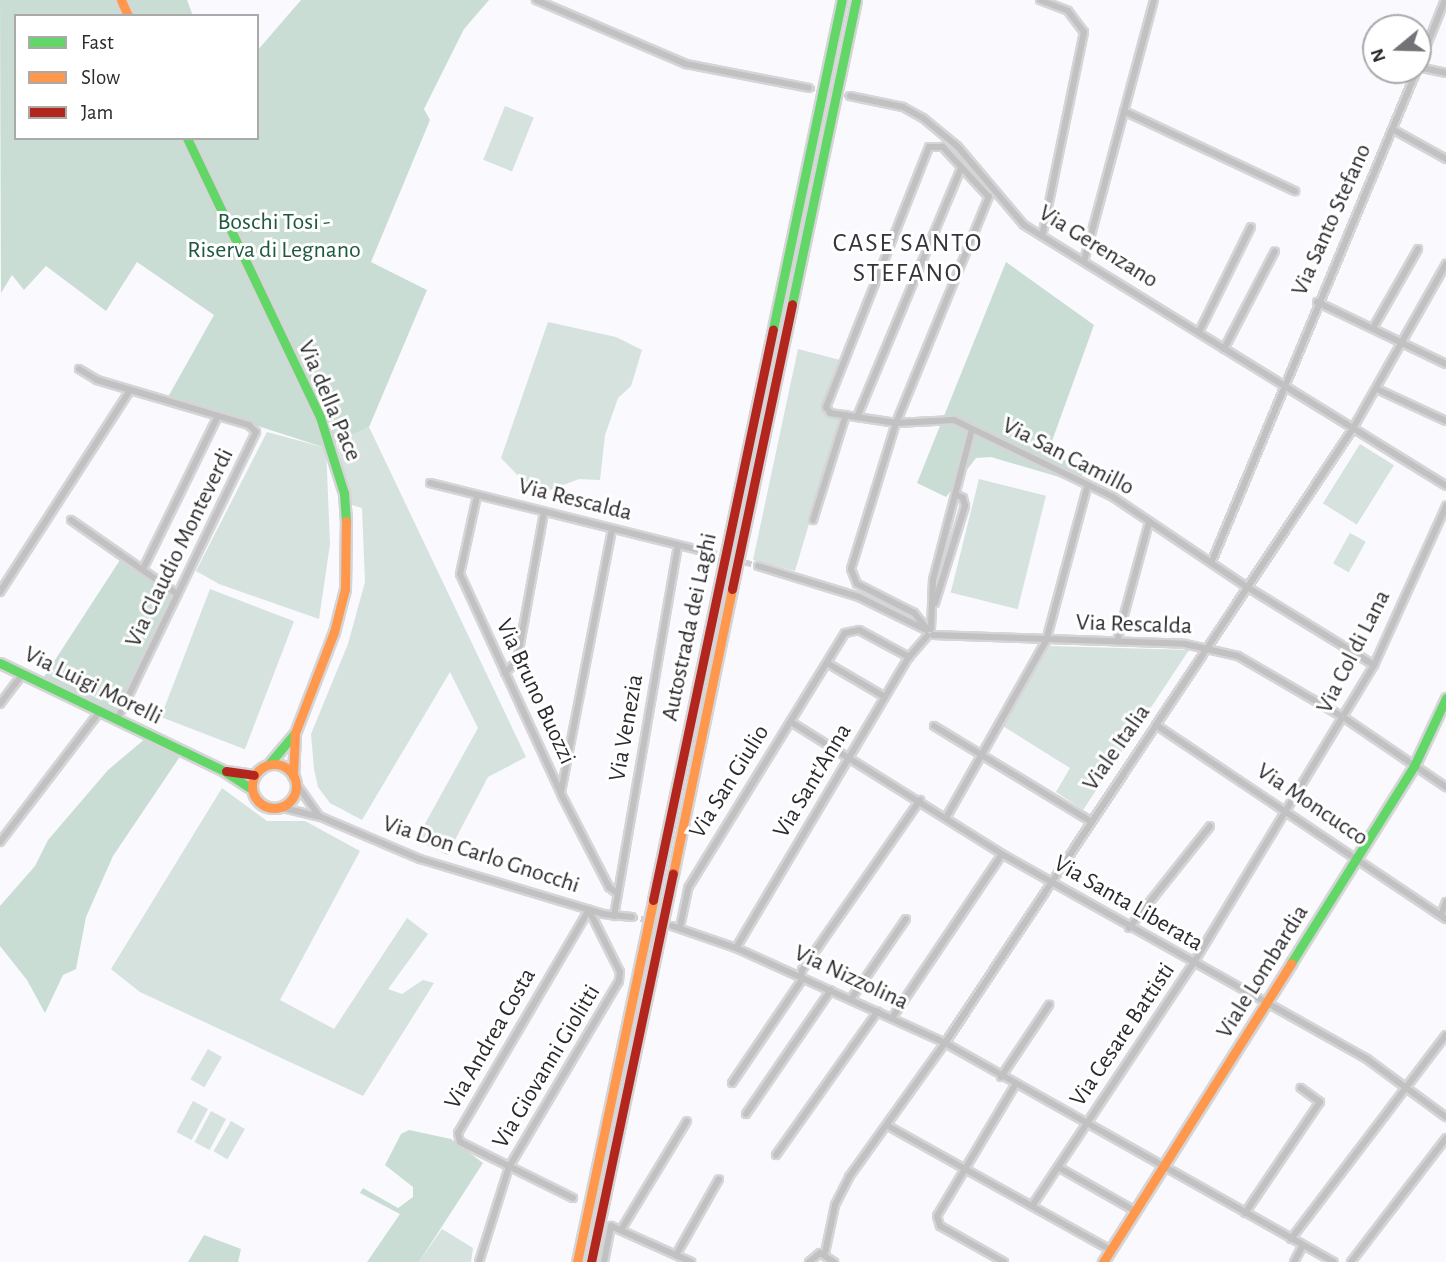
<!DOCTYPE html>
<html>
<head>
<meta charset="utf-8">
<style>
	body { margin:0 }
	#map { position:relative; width:1446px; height:1262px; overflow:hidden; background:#f9f9fe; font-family:"Alegreya Sans",sans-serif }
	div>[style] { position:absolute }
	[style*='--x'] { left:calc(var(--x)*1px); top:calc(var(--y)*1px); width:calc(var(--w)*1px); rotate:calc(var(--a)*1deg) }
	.green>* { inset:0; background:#d5e2dd; transform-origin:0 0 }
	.forest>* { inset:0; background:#caddd5 }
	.street-tunnel>* { height:6px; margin-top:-3px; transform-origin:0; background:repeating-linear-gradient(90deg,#d0d0d4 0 6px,transparent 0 9px) }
	.roads { filter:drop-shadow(2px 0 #d5d5d8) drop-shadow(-2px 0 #d5d5d8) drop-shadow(0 2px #d5d5d8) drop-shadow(0 -2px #d5d5d8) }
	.street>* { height:6px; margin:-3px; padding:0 3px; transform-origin:3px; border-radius:3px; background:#c1c1c1 }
	.fast>* { height:9px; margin:-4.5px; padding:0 4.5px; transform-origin:4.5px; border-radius:4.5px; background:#63d668 }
	.slow>* { height:9px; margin:-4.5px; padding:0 4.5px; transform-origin:4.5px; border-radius:4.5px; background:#ff974d }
	.slow>.ring { margin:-4.5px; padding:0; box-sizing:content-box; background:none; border:9px solid #ff974d; border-radius:50% }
	.jam>* { height:9px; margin:-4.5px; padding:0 4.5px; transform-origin:4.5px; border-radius:4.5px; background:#b3261e }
	span { translate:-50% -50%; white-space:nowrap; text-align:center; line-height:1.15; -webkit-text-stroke:6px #fff; paint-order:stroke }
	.street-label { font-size:24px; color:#2b2b2e }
	.park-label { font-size:24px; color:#1e583f }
	.neighbourhood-label { font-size:26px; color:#35343b; letter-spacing:2px }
	.legend { position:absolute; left:14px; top:14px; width:245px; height:126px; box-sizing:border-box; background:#fff; border:2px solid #aaaaab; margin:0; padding:9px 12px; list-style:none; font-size:21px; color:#2b2b2e }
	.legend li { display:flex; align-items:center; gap:14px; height:35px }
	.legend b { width:35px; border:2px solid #aaaaab }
	.north { position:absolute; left:1362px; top:14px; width:70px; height:70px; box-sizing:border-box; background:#fff; border:2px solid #aaaaab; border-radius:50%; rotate:251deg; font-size:19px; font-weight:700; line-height:28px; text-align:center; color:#2b2b2e }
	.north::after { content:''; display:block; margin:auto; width:24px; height:32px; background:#737377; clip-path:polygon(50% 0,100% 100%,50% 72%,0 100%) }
</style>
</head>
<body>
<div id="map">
	<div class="green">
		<div style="left:505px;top:106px;width:31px;height:58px;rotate:22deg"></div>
		<div style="clip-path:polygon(548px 322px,616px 337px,642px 350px,631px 386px,618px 398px,605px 435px,600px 480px,579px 479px,545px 492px,527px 485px,501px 458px)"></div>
		<div style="clip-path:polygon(798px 349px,840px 360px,822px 406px,828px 418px,840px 419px,795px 571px,753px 560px)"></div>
		<div style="clip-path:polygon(369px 427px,526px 757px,488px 777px,447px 855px,416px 840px,478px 728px,450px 672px,362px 820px,330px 803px,318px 787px,314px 769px,311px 734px,348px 644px,365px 582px,362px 508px,352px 505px,337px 443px)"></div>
		<div style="clip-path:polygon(267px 432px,326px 448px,330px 544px,319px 619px,219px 584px,196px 571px)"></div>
		<div style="left:1360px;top:444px;width:40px;height:70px;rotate:32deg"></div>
		<div style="left:979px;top:479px;width:69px;height:117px;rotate:14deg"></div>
		<div style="left:1350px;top:533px;width:18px;height:35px;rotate:29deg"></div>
		<div style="left:210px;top:589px;width:90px;height:137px;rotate:21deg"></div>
		<div style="clip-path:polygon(1050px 646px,1189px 650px,1083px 810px,1056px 792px,1070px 768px,1003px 726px)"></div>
		<div style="clip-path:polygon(222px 788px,267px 821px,305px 821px,360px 851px,280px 1000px,334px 1029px,407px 918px,428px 934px,388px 989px,402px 994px,423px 980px,434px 983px,363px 1096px,140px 992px,111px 969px)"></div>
		<div style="left:208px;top:1049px;width:16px;height:35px;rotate:30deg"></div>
		<div style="left:193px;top:1101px;width:17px;height:35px;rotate:28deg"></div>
		<div style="left:211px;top:1111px;width:17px;height:35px;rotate:28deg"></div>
		<div style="left:231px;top:1121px;width:16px;height:35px;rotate:30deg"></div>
		<div style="clip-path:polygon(442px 1229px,473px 1248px,471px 1262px,419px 1262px)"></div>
	</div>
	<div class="forest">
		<div style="clip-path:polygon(0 0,187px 0,193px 16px,16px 16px,16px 138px,257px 138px,257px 51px,301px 0,489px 0,464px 29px,424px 109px,430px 120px,371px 262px,427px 290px,369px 427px,326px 448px,168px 397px,214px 315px,137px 262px,106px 311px,46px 266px,24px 290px,12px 275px,1px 293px)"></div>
		<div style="clip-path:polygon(1006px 262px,1094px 325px,1048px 452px,1087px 470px,1076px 482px,991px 457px,976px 458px,946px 497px,917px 483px)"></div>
		<div style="clip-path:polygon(120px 560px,173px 597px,115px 714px,42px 680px)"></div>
		<div style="clip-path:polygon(146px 738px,181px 755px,113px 856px,86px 917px,76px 969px,63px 975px,45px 1013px,27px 980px,0 946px,0 906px,35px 866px,48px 840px,108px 770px)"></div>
		<div style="clip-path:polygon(409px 1130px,451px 1139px,483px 1163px,419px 1262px,367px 1262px,400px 1214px,360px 1193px,363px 1188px,398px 1208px,413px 1197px,413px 1187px,385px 1165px,401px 1134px)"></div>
		<div style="clip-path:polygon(204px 1235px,241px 1249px,238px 1262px,188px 1262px)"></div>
	</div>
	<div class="street-tunnel">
		<div style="--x:809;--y:88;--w:42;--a:11"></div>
		<div style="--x:711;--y:553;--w:49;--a:15.5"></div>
		<div style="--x:632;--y:917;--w:34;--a:12"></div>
	</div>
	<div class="roads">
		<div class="street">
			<div style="--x:536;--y:0;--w:163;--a:23.1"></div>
			<div style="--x:686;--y:64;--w:125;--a:11"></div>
			<div style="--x:1040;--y:0;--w:30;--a:21"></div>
			<div style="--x:1068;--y:11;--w:26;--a:53"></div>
			<div style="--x:1084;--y:32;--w:208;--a:101.6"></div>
			<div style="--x:1418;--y:67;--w:72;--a:-68.1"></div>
			<div style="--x:1418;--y:67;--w:29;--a:12"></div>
			<div style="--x:850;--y:96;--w:54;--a:11.7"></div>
			<div style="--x:903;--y:107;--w:23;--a:29"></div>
			<div style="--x:923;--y:118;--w:45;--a:39.6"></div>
			<div style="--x:958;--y:147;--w:102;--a:49.8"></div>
			<div style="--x:1024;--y:225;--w:496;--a:31.7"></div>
			<div style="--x:1124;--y:111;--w:189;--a:25.1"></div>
			<div style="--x:1394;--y:130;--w:60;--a:29.1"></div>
			<div style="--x:988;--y:196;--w:67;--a:-132.6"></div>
			<div style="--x:943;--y:147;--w:14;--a:180"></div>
			<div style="--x:929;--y:147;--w:280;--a:111.6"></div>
			<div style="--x:826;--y:407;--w:7;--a:56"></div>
			<div style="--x:830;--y:413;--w:67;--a:8.6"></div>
			<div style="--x:896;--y:423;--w:58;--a:-3"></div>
			<div style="--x:954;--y:420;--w:177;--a:25.8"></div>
			<div style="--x:1113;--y:497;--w:161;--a:33.9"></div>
			<div style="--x:1247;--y:587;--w:149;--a:31.6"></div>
			<div style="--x:1084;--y:261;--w:270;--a:-75"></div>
			<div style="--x:1317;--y:302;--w:143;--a:25.7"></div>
			<div style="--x:1373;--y:328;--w:91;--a:-60.3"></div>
			<div style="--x:1199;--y:332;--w:117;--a:-63.7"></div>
			<div style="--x:1224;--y:349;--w:110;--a:-62.5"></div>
			<div style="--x:79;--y:369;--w:21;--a:31"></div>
			<div style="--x:97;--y:380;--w:159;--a:16.5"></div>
			<div style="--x:249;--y:425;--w:10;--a:45"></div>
			<div style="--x:256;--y:432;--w:319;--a:115.8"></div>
			<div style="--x:1377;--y:389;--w:76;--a:24.9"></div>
			<div style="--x:857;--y:417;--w:270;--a:-67.3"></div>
			<div style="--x:430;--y:483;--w:290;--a:14"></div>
			<div style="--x:477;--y:496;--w:80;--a:102.3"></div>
			<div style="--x:460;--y:574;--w:242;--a:65.3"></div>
			<div style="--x:561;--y:794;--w:105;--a:62.7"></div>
			<div style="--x:609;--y:887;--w:11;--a:38"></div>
			<div style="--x:71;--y:520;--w:129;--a:34.9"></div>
			<div style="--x:813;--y:520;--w:110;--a:-72.6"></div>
			<div style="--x:1212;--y:561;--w:532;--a:-67.34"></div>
			<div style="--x:758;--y:566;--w:106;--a:17.1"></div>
			<div style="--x:859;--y:597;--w:75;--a:26.2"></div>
			<div style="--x:143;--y:569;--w:170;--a:-63.9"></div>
			<div style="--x:0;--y:592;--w:240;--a:-57.2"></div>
			<div style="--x:935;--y:603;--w:102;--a:-72.8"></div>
			<div style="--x:965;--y:506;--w:8;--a:-104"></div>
			<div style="--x:963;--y:498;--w:7;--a:-153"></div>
			<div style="--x:927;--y:629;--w:21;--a:-129"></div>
			<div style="--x:914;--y:613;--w:64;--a:-153"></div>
			<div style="--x:857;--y:584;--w:16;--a:-112"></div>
			<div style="--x:851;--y:569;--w:153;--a:-72.9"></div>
			<div style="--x:896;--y:423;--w:245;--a:-67.7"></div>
			<div style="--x:931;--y:629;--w:49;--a:-87.7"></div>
			<div style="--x:933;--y:580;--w:156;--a:-75.5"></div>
			<div style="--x:933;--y:635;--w:252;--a:2"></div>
			<div style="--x:1185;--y:644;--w:54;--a:12.8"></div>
			<div style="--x:1238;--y:656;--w:121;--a:30.2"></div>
			<div style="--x:1343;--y:717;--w:125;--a:34.2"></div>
			<div style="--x:1117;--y:641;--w:123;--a:-74.9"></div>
			<div style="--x:827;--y:663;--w:67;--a:30.4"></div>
			<div style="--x:505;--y:673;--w:17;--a:-45"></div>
			<div style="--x:517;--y:661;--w:151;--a:-79.7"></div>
			<div style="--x:0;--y:704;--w:38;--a:-53"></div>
			<div style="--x:791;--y:722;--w:249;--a:32"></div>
			<div style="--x:1002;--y:854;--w:419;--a:29.3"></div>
			<div style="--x:1367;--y:1059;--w:98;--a:36.3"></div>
			<div style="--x:1156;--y:725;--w:349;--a:33.8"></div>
			<div style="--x:934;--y:726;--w:183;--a:31.3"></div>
			<div style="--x:295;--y:782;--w:42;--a:54.8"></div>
			<div style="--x:561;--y:792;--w:268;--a:-79"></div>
			<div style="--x:279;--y:807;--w:43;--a:13.4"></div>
			<div style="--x:321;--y:817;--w:108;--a:23"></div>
			<div style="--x:420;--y:859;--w:191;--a:16.7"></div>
			<div style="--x:603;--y:914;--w:29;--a:6"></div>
			<div style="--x:947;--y:816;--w:201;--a:-60.5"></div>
			<div style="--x:1046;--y:641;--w:158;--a:-75"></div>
			<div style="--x:0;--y:842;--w:165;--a:-52.6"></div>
			<div style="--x:1441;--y:915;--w:14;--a:-69"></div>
			<div style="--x:614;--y:916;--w:375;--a:-80.2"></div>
			<div style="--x:672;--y:926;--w:68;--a:19"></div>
			<div style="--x:736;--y:948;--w:230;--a:24.4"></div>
			<div style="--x:945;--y:1043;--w:446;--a:29.4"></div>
			<div style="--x:680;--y:927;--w:40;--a:-78"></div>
			<div style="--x:688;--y:888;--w:299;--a:-58.4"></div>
			<div style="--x:845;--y:633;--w:14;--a:-12"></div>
			<div style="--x:859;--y:630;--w:57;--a:28.4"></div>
			<div style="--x:1129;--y:928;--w:130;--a:-51.5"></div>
			<div style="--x:736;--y:948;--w:339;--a:-59.3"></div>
			<div style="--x:909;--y:657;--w:28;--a:-49"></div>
			<div style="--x:851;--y:999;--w:97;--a:-55.5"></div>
			<div style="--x:892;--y:1018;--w:197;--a:-56.1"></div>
			<div style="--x:1001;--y:1077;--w:87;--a:-56.3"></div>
			<div style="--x:732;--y:1083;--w:123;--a:-55.9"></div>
			<div style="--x:801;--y:981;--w:11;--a:-85"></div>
			<div style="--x:802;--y:970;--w:207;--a:-55.2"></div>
			<div style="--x:746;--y:1114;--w:150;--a:-55.6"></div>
			<div style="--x:888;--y:1126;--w:255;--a:29.1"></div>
			<div style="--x:776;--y:1155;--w:176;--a:-54.7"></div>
			<div style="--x:1058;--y:1167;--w:91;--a:29.7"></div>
			<div style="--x:573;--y:1198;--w:126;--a:-153.6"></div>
			<div style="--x:460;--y:1142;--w:9;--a:-103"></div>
			<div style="--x:458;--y:1133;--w:259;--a:-59.6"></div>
			<div style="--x:1032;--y:1206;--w:291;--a:-56.4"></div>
			<div style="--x:1193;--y:964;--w:350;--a:-58.8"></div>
			<div style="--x:1374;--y:665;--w:175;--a:-65.6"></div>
			<div style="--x:1245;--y:1213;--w:134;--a:-56"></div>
			<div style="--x:1320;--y:1102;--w:24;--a:-144"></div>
			<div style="--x:621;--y:1230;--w:127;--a:-58.8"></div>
			<div style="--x:1291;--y:1239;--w:256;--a:-52.8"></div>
			<div style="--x:825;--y:1253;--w:49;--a:-78.2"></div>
			<div style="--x:835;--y:1205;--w:31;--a:-63"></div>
			<div style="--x:849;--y:1177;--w:165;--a:-54.4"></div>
			<div style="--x:945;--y:1043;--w:736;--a:-56.42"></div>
			<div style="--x:1352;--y:430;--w:191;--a:-60.5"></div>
			<div style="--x:676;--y:1255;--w:87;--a:-60.5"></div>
			<div style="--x:479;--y:1262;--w:100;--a:-72.5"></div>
			<div style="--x:509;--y:1167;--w:216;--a:-59.4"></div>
			<div style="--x:619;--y:981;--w:9;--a:-84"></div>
			<div style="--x:620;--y:972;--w:69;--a:-116.6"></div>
			<div style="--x:604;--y:1262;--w:37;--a:-79"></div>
			<div style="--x:611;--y:1226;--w:88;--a:24.2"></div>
			<div style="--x:809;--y:1262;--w:14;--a:-39"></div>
			<div style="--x:820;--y:1253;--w:17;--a:33"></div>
			<div style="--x:1004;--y:1262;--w:73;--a:-150.6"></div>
			<div style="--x:940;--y:1226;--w:10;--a:-107"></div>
			<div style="--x:937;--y:1216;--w:152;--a:-59.2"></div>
			<div style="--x:1294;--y:1262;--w:19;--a:-62"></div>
			<div style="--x:1351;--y:1262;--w:156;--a:-52.5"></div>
		</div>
		<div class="fast">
			<div style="--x:187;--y:138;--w:309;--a:64.5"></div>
			<div style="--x:320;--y:417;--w:80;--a:72.5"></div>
			<div style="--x:344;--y:493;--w:28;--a:86"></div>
			<div style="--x:792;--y:304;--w:311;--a:-78.1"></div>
			<div style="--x:773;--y:329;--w:336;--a:-78.2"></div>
			<div style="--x:0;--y:663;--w:249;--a:25.7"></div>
			<div style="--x:224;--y:771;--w:33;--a:33"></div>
			<div style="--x:269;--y:764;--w:39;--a:-50"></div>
			<div style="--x:1291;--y:963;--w:232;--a:-58"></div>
			<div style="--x:1414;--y:766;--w:75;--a:-64.8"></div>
		</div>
		<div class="slow">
			<div style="--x:121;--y:0;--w:17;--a:66"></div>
			<div class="ring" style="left:252px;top:764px;width:35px;height:35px"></div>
			<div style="--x:293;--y:776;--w:43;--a:-87.3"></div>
			<div style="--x:295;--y:733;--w:108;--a:-68.9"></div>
			<div style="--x:334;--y:632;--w:44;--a:-75.7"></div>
			<div style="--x:345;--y:589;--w:68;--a:-89.2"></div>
			<div style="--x:673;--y:874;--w:291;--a:-78.3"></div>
			<div style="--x:577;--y:1262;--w:370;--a:-78.1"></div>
			<div style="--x:1103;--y:1262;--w:353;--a:-57.8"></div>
		</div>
		<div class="jam">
			<div style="--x:732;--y:589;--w:291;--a:-78.1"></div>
			<div style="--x:226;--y:771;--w:28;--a:8"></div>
			<div style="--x:653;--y:900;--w:583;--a:-78.13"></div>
			<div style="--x:591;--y:1262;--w:397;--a:-78.1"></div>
		</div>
	</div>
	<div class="street-label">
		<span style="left:1332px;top:220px;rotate:-66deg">Via Santo Stefano</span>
		<span style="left:1098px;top:247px;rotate:32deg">Via Gerenzano</span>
		<span style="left:329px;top:401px;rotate:67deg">Via della Pace</span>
		<span style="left:1068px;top:457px;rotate:27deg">Via San Camillo</span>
		<span style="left:575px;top:500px;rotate:14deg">Via Rescalda</span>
		<span style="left:180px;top:548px;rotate:-64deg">Via Claudio Monteverdi</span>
		<span style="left:1134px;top:625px;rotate:2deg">Via Rescalda</span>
		<span style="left:690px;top:627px;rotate:-78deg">Autostrada dei Laghi</span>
		<span style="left:1354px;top:652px;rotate:-63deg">Via Col di Lana</span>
		<span style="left:93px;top:686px;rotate:26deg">Via Luigi Morelli</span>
		<span style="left:535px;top:692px;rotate:65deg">Via Bruno Buozzi</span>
		<span style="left:627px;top:728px;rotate:-80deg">Via Venezia</span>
		<span style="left:1117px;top:748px;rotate:-55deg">Viale Italia</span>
		<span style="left:813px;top:781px;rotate:-59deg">Via Sant'Anna</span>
		<span style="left:730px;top:782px;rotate:-58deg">Via San Giulio</span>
		<span style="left:1312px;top:805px;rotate:34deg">Via Moncucco</span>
		<span style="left:481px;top:855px;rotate:18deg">Via Don Carlo Gnocchi</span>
		<span style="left:1128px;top:904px;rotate:30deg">Via Santa Liberata</span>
		<span style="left:1263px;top:972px;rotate:-58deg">Viale Lombardia</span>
		<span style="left:851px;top:978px;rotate:25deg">Via Nizzolina</span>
		<span style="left:1123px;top:1035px;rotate:-56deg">Via Cesare Battisti</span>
		<span style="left:491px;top:1039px;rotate:-60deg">Via Andrea Costa</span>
		<span style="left:547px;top:1067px;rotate:-59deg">Via Giovanni Giolitti</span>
	</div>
	<div class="park-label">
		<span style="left:274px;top:237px">Boschi Tosi -<br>Riserva di Legnano</span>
	</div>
	<div class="neighbourhood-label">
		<span style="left:908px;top:259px">CASE SANTO<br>STEFANO</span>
	</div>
	<ul class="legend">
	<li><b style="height:9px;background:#63d668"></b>Fast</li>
	<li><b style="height:9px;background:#ff974d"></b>Slow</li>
	<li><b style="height:9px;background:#b3261e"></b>Jam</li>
	</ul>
	<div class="north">N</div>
</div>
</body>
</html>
